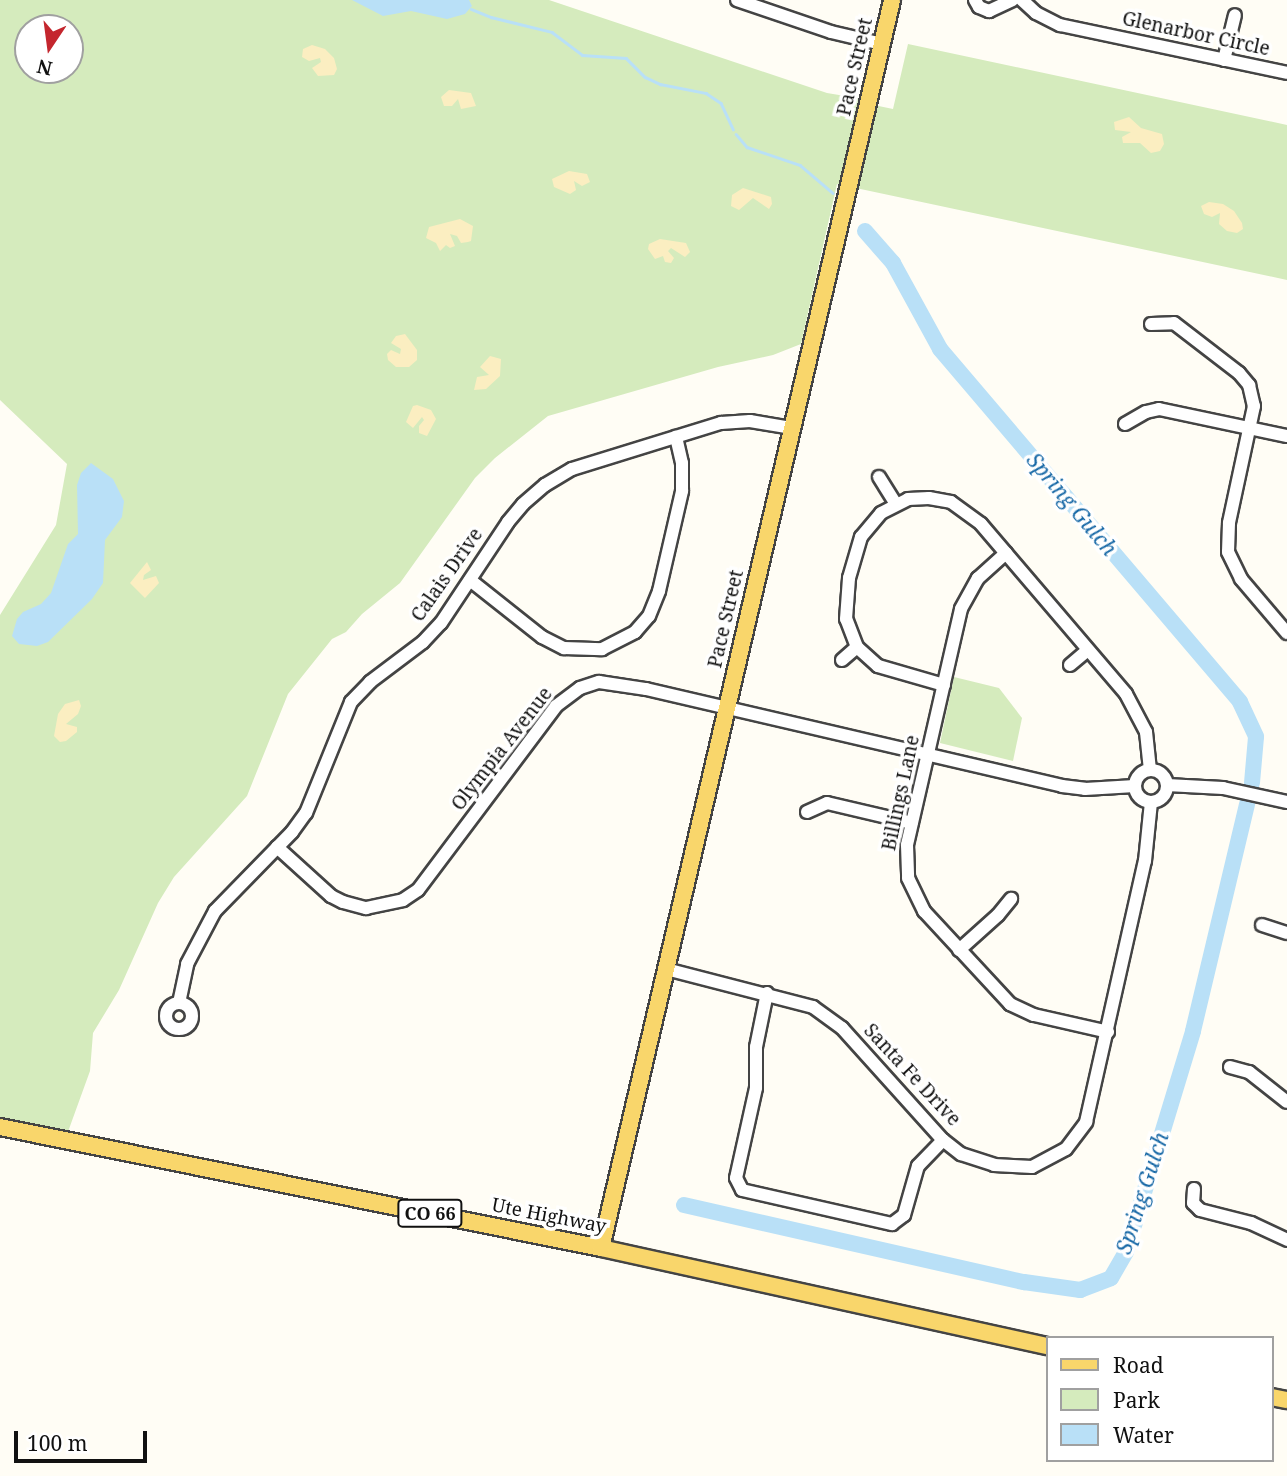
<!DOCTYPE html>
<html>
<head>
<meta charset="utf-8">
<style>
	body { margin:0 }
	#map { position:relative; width:1287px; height:1476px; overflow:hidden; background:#fffdf5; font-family:"Noto Serif",serif }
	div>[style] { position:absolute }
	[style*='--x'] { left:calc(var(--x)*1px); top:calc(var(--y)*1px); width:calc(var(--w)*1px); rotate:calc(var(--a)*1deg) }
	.green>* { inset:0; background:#d5ebbd }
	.sand>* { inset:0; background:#fbeec1 }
	.water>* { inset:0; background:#b9e0f7 }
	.stream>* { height:2.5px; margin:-1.25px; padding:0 1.25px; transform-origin:1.25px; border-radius:1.25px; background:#b9e0f7 }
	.river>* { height:16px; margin:-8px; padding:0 8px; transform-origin:8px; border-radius:8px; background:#b9e0f7 }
	.roads { filter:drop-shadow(2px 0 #444) drop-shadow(-2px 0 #444) drop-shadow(0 2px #444) drop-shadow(0 -2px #444) }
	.minor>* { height:12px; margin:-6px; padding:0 6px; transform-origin:6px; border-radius:6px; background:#fff }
	.minor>.ring { margin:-6px; padding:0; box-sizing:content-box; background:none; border:12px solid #fff; border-radius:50% }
	.major>* { height:16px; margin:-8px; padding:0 8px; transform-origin:8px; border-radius:8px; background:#f9d66b }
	span { translate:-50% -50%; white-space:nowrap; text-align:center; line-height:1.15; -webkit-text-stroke:7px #fff; paint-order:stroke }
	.shield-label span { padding:2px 5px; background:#fff; border:2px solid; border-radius:5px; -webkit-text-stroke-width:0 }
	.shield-label { font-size:18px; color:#111; font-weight:700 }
	.street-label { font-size:19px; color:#111 }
	.water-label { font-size:21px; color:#1768a6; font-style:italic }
	.legend { position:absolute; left:1046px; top:1336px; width:228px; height:126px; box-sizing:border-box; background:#fff; border:2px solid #a0a0a0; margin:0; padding:9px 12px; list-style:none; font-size:21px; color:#111 }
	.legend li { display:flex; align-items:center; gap:14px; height:35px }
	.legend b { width:35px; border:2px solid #a0a0a0 }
	.north { position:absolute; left:14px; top:14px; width:70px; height:70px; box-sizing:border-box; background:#fff; border:2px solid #a0a0a0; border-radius:50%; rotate:193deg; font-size:19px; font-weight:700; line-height:28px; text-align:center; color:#111 }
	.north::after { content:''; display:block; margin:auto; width:24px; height:32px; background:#c4262e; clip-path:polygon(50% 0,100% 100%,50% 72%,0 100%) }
	.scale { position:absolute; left:14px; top:1431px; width:133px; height:32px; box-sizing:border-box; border:4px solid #111; border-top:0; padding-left:9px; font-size:21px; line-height:24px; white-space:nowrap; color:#111; -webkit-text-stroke:5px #fff; paint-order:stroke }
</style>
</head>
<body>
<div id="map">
	<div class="green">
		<div style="clip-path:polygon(evenodd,0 0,549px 0,827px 93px,869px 100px,869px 104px,893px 109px,908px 44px,1287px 125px,1287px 280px,837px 184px,801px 344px,773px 355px,718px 367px,548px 416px,495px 458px,475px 478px,400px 583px,362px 614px,346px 632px,332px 639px,288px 694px,247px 796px,174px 877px,158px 903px,119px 990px,93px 1033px,90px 1071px,65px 1140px,0 1127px,0 615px,56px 525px,67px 464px,0 400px,0 0,28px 28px,70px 28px,70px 70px,28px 70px,28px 28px)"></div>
		<div style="clip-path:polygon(954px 677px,999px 688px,1022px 718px,1013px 761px,940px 743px)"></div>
	</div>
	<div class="sand">
		<div style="clip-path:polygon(312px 45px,325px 49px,334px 58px,337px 69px,334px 75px,318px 76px,312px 68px,321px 62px,320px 58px,309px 61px,302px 57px,303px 49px)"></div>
		<div style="clip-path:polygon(449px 90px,471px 93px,476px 106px,461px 109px,458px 99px,452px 106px,444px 106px,441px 97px)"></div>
		<div style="clip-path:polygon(1129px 117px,1141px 128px,1162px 134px,1164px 144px,1160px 151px,1151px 153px,1140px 143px,1123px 143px,1122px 137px,1131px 132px,1115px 130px,1114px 122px)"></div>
		<div style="clip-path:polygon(569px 171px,587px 174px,590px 182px,582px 186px,574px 181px,576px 190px,570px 194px,554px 187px,552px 179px)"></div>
		<div style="clip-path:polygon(743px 188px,771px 197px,772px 204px,769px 209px,753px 198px,739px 210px,731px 206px,732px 195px)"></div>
		<div style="clip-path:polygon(1209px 202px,1223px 204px,1234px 211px,1242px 223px,1243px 229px,1237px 233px,1227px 231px,1219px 224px,1220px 213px,1212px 217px,1204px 214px,1201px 206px)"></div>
		<div style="clip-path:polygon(460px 219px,473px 226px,471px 241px,468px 242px,461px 243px,457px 236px,450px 234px,455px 246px,450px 248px,446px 245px,440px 251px,436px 243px,426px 238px,429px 227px)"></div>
		<div style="clip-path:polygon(660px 239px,686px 243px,690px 252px,685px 257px,671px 248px,668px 251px,674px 258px,671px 263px,665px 262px,663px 256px,655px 259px,648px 249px,649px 244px)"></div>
		<div style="clip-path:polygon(405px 334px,417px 350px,417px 360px,409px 367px,396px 367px,388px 360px,387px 354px,391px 350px,400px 354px,401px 349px,391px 343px,396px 336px)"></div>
		<div style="clip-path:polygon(490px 356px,501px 359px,500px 376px,486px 389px,474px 390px,477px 377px,489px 375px,480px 367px)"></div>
		<div style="clip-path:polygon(417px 405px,431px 410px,436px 419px,427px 436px,419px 433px,419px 426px,424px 420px,422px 417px,413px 428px,406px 422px,413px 406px)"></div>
		<div style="clip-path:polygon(147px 562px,151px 570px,144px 575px,143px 580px,156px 576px,159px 583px,145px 598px,130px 583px)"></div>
		<div style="clip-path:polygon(79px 700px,81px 706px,78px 714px,66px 724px,77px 727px,77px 732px,66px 741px,60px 742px,54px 736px,58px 714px,65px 704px)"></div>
	</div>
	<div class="water">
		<div style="clip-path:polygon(352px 0,469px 0,472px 6px,465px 14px,447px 19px,411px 11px,383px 16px)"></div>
		<div style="clip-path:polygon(91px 463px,113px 479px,124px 501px,122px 517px,105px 540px,103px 583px,92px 599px,48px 642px,37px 646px,19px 644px,12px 636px,17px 619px,23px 612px,41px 604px,51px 593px,68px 544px,78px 534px,77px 485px,81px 473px)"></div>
	</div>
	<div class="stream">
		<div style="--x:471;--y:9;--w:22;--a:22"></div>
		<div style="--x:491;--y:17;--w:63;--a:13.8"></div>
		<div style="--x:552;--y:32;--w:38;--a:37"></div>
		<div style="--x:582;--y:55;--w:44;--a:3.9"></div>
		<div style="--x:626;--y:58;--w:27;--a:45"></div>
		<div style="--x:645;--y:77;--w:17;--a:25"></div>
		<div style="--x:660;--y:84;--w:47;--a:11.1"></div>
		<div style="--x:706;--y:93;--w:18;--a:34"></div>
		<div style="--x:721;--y:103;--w:29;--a:65"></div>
		<div style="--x:736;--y:134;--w:17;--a:50"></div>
		<div style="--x:747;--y:147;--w:56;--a:18.8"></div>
		<div style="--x:800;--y:165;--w:43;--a:40.3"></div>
	</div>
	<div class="river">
		<div style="--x:865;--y:231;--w:43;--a:48.8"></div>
		<div style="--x:893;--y:263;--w:98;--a:61.3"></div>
		<div style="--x:940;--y:349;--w:463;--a:49.6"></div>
		<div style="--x:1240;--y:702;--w:38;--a:65"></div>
		<div style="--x:1256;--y:737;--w:46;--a:95"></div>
		<div style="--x:684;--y:1205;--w:349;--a:12.8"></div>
		<div style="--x:1024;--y:1282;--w:57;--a:8.1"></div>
		<div style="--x:1080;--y:1290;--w:33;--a:-21"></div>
		<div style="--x:1111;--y:1278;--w:30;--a:-60"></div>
		<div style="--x:1126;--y:1252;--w:231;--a:-73.1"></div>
		<div style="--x:1193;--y:1031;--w:233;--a:-76.6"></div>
	</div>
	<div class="roads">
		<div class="minor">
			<div style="--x:737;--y:0;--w:99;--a:18.8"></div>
			<div style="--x:831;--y:32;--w:52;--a:13.2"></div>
			<div style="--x:975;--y:0;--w:8;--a:60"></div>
			<div style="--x:979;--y:7;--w:11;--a:22"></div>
			<div style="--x:989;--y:11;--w:26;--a:-25"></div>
			<div style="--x:1022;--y:0;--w:19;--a:43"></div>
			<div style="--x:1036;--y:13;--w:27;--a:27"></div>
			<div style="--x:1060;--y:25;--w:232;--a:11.9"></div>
			<div style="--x:1224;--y:60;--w:46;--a:-76.3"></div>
			<div style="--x:1151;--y:324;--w:23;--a:-2"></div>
			<div style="--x:1174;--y:323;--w:82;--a:37.6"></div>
			<div style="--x:1239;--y:373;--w:16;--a:50"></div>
			<div style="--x:1249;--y:385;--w:22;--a:77"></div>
			<div style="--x:1254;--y:406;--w:120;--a:102.1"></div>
			<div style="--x:1229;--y:523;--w:29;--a:92"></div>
			<div style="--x:1228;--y:552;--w:30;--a:64"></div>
			<div style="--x:1241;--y:579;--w:71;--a:49.6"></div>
			<div style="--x:1125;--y:424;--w:24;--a:-30"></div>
			<div style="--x:1146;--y:412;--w:13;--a:-13"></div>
			<div style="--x:1159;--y:409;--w:131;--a:11.9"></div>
			<div style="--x:879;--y:477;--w:31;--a:58"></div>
			<div style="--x:1006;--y:553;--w:38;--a:138"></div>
			<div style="--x:978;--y:578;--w:35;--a:119"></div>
			<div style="--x:961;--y:609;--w:242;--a:102.9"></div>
			<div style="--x:907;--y:845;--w:33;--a:88"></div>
			<div style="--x:908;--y:878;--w:37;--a:64"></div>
			<div style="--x:924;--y:911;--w:127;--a:47.2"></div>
			<div style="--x:1010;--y:1004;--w:26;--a:25"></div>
			<div style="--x:1034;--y:1015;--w:76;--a:12.9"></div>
			<div style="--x:470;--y:580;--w:92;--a:38.4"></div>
			<div style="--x:542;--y:637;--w:25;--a:27"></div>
			<div style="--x:564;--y:648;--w:38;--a:2"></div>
			<div style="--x:602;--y:649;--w:37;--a:-27"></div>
			<div style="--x:635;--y:632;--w:21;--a:-49"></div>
			<div style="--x:649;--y:616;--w:27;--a:-68"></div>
			<div style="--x:659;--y:591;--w:103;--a:-77"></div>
			<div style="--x:682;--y:491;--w:28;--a:-90"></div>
			<div style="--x:682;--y:463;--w:27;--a:-103"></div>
			<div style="--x:842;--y:660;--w:20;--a:-41"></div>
			<div style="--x:1070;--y:665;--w:23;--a:-40"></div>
			<div style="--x:944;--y:685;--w:69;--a:-163.9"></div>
			<div style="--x:878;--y:666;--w:28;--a:-138"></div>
			<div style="--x:857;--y:647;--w:30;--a:-111"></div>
			<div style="--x:846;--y:619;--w:41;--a:-85.8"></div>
			<div style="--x:849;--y:578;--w:43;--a:-73.7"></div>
			<div style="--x:861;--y:537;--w:31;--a:-50"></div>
			<div style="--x:881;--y:513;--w:30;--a:-27"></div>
			<div style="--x:908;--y:499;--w:21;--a:-3"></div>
			<div style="--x:929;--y:498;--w:22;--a:10"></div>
			<div style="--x:951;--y:502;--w:37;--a:36"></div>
			<div style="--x:981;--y:524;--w:223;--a:49.5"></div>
			<div style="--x:1126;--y:694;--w:43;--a:62.2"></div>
			<div style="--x:1146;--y:732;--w:38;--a:84"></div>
			<div class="ring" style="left:1135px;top:770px;width:20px;height:20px"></div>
			<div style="--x:1167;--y:785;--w:56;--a:3.1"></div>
			<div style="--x:1223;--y:788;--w:66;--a:12.3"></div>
			<div style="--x:807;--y:812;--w:22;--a:-24"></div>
			<div style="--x:827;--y:803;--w:87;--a:13.2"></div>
			<div style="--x:277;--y:847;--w:73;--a:42.2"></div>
			<div style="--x:331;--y:896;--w:13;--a:27"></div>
			<div style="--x:343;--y:902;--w:24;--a:15"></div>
			<div style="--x:366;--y:908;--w:38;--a:-12"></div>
			<div style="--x:403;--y:900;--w:18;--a:-34"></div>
			<div style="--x:418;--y:890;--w:230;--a:-53.1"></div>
			<div style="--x:556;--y:706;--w:30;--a:-37"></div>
			<div style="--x:580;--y:688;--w:20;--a:-18"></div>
			<div style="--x:599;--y:682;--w:48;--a:8.5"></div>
			<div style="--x:646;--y:689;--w:427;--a:13.1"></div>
			<div style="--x:1062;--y:786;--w:23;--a:7"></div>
			<div style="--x:1085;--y:789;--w:50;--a:-3.4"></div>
			<div style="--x:1262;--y:925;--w:26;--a:18"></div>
			<div style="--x:959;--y:950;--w:52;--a:-41.9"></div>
			<div style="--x:998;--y:915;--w:21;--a:-51"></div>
			<div style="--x:666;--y:969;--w:152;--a:14.5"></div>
			<div style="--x:813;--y:1007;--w:36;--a:36"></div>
			<div style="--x:842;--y:1028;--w:151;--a:48"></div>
			<div style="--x:943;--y:1140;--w:23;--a:38"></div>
			<div style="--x:961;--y:1154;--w:35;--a:18"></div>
			<div style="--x:994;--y:1165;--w:38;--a:3"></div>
			<div style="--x:1032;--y:1167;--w:38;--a:-28"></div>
			<div style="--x:1066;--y:1149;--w:34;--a:-53"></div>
			<div style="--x:1086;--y:1122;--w:268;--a:-77.3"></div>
			<div style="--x:1145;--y:861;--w:59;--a:-84.2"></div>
			<div style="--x:767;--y:993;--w:55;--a:101.5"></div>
			<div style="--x:756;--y:1047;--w:41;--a:90"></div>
			<div style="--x:756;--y:1088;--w:92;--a:102.5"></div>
			<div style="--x:736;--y:1178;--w:13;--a:63"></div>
			<div style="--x:742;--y:1190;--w:154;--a:12.8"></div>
			<div style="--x:892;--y:1224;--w:15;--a:-37"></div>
			<div style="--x:904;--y:1215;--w:51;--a:-74.1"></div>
			<div style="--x:918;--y:1166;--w:36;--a:-46"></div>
			<div class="ring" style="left:166px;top:1003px;width:14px;height:14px"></div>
			<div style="--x:179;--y:1003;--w:40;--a:-78"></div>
			<div style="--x:187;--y:964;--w:60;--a:-62.2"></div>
			<div style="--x:215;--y:911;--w:110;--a:-45.7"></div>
			<div style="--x:292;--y:832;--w:24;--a:-54"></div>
			<div style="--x:306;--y:813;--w:120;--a:-67.9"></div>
			<div style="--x:351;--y:702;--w:28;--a:-46"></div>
			<div style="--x:370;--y:682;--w:66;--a:-37"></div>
			<div style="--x:423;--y:642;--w:26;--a:-47"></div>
			<div style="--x:441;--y:623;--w:121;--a:-56.4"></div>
			<div style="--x:508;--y:522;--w:23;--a:-50"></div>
			<div style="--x:523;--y:504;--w:29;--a:-41"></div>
			<div style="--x:545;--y:485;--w:31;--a:-31"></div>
			<div style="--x:572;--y:469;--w:156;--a:-17.2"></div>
			<div style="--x:721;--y:423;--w:29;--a:-4"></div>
			<div style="--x:750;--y:421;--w:43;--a:9.5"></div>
			<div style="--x:1230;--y:1067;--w:20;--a:15"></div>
			<div style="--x:1249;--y:1072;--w:48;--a:38.3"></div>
			<div style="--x:1194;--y:1189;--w:14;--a:94"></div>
			<div style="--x:1193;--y:1203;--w:10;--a:45"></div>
			<div style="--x:1200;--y:1210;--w:53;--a:14.3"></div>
			<div style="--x:1251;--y:1223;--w:40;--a:25"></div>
		</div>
		<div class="major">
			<div style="--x:0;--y:1127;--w:613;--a:11.38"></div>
			<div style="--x:601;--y:1248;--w:457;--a:12.4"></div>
			<div style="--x:601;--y:1248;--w:1281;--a:-76.87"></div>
			<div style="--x:1271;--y:1397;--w:16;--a:11"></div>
		</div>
	</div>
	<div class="shield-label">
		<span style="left:430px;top:1213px">CO 66</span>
	</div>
	<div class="street-label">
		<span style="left:1196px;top:34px;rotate:12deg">Glenarbor Circle</span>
		<span style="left:855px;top:67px;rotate:-77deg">Pace Street</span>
		<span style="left:447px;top:575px;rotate:-55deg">Calais Drive</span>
		<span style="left:726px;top:619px;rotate:-77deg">Pace Street</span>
		<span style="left:502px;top:749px;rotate:-52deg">Olympia Avenue</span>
		<span style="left:901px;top:793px;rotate:-78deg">Billings Lane</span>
		<span style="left:912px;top:1075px;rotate:47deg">Santa Fe Drive</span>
		<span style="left:549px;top:1216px;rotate:11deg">Ute Highway</span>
	</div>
	<div class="water-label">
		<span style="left:1072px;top:504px;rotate:50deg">Spring Gulch</span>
		<span style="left:1142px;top:1193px;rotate:-72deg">Spring Gulch</span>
	</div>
	<ul class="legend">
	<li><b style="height:9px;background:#f9d66b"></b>Road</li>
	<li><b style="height:19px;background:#d5ebbd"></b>Park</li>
	<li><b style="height:19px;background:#b9e0f7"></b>Water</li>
	</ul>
	<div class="north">N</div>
	<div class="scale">100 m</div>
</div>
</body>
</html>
